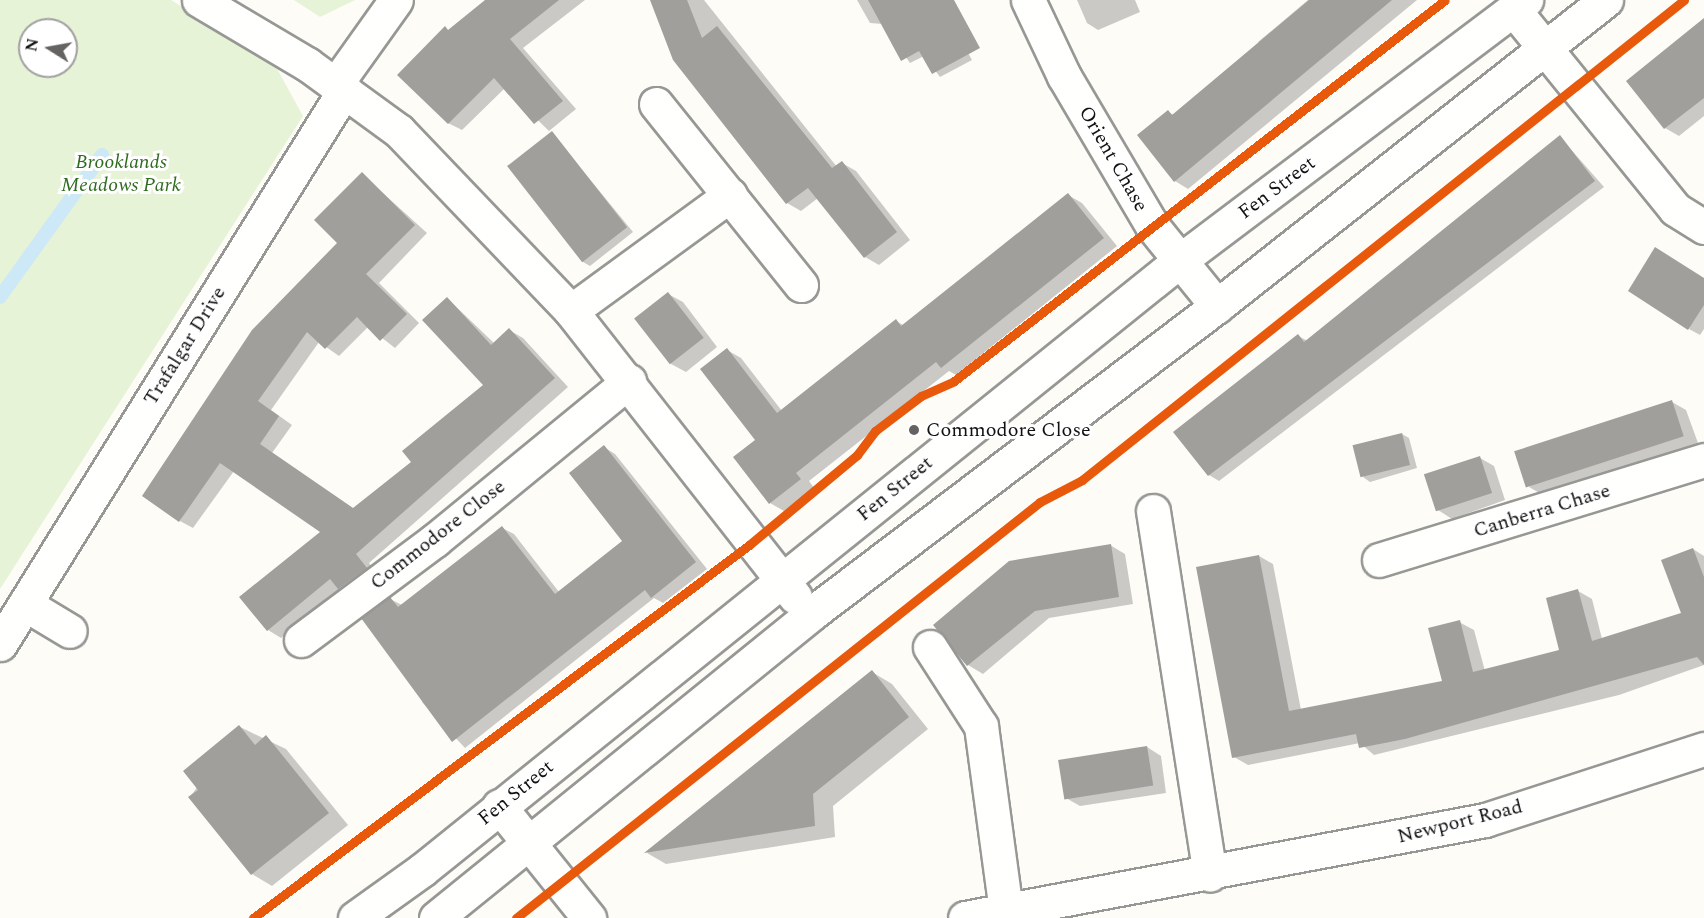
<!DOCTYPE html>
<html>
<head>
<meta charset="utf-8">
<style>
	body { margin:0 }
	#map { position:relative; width:1704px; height:918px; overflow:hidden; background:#fdfcf7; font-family:Spectral,serif }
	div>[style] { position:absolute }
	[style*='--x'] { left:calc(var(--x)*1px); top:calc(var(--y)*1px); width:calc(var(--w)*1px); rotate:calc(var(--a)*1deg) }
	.green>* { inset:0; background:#e7f3d7 }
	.shadow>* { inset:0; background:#0003 }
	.stream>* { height:14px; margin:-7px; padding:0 7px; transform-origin:7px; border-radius:7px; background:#cde8f7 }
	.building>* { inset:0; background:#a19f9c; transform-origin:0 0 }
	.roads { filter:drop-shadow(2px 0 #979795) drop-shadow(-2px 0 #979795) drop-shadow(0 2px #979795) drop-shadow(0 -2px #979795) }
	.minor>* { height:33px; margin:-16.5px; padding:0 16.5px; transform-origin:16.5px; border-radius:16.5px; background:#fffffe }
	.cycleway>* { height:9px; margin:-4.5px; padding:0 4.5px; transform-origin:4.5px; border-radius:4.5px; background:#e8590c }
	.dots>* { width:16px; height:16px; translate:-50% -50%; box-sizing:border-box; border:3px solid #fff; border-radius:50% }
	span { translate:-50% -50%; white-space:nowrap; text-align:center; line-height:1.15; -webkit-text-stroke:6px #fff; paint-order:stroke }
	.street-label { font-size:20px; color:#111 }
	.park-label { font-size:20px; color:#2f6b1f; font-style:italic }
	.poi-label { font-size:20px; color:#111 }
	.left { translate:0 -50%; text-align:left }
	.north { position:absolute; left:18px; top:18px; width:60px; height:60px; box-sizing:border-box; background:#fff; border:2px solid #a0a0a0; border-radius:50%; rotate:281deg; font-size:16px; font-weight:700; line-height:24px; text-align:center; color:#111 }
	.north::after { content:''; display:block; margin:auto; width:21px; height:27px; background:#646362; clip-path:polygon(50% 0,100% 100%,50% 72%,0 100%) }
</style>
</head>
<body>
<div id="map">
	<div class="green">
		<div style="clip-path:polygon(evenodd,0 0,171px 0,275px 65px,303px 116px,0 589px,0 0,30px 30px,66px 30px,66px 66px,30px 66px,30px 30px)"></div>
		<div style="clip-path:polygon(294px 0,355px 0,320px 17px)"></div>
	</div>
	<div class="shadow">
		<div style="clip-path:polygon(487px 0,585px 0,523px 48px,576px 109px,549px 131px,505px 88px,462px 130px,448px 123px,445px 28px,449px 31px)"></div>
		<div style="clip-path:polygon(651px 0,704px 0,837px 167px,842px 163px,856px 171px,910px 240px,879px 265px,865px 257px,818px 198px,801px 211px,787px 203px,674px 60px)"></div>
		<div style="clip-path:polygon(857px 0,926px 0,945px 11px,972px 60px,940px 77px,924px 56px,910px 63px,883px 24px,870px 23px)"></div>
		<div style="clip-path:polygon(1077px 0,1135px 0,1140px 12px,1098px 30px,1087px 23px)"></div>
		<div style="clip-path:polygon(1308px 0,1417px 0,1188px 189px,1175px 181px,1139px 135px,1168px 112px,1174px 115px,1261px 45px,1258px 42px)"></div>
		<div style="clip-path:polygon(1704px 20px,1704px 116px,1679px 136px,1665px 128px,1628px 81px)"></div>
		<div style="clip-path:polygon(552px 133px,633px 232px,590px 266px,583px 262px)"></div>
		<div style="clip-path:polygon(1560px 137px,1604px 187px,1219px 481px,1209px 475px,1298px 336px,1308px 341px)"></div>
		<div style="clip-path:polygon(362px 174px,427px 233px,379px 283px,419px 323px,395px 348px,368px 327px,339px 356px,319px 342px,271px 410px,292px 425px,272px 453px,354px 509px,413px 462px,486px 386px,447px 298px,495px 344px,509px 330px,523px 338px,568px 387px,369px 563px,379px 576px,353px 596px,341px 589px,281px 638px,268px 630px,322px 532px,234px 471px,193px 528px,180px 521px,339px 243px)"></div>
		<div style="clip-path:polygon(1068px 195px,1082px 203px,1117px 246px,956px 375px,949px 371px,809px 481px,814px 488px,784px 511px,770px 503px,757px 440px,727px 350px,741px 358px,782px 411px,896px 321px,903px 325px)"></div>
		<div style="clip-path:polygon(1704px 279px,1704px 329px,1700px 335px,1689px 329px)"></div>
		<div style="clip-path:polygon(668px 294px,683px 302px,717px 347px,686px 372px,671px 364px)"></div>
		<div style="clip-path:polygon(1672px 402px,1686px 410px,1698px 443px,1543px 495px,1529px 487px)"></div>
		<div style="clip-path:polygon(1402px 434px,1409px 438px,1417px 468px,1370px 482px,1363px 477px)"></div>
		<div style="clip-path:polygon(604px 447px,615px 454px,707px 569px,663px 603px,654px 598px,465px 748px,422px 702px,427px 698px,390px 599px,402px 605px,502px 528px,514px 534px,559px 592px,624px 541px)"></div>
		<div style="clip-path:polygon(1480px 458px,1494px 466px,1505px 500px,1452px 519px,1438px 510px)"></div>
		<div style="clip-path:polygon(1110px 545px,1125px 554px,1133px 604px,1049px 618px,983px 674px,968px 665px,935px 625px)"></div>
		<div style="clip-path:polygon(1693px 549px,1704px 556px,1704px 665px,1619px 695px,1374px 755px,1360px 743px,1248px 765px,1234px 757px,1259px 556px,1273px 564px,1301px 710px,1444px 682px,1459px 622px,1474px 630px,1485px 671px,1561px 651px,1578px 591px,1592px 599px,1602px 639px,1683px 614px)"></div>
		<div style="clip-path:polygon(872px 672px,892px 684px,928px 729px,833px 806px,835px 837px,666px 864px,647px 853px)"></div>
		<div style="clip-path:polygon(240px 727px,286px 749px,348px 825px,272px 886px,252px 874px,190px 797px)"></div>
		<div style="clip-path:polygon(1147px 747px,1161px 756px,1166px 793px,1080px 806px,1066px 798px)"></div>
	</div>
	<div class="stream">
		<div style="--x:0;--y:297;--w:175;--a:-54.3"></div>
	</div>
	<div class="building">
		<div style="clip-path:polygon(485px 0,559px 0,510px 39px,563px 101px,534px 124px,494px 78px,448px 124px,397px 75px,445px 26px,448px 30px)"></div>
		<div style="clip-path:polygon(650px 0,687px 0,702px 38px,717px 26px,832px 168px,842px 161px,897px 232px,864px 258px,808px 188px,812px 185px,786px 204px,673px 60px)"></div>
		<div style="clip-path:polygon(868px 0,954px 0,980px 48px,932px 74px,919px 51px,901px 61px)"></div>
		<div style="clip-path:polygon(1309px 0,1392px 0,1174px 182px,1137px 135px,1168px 110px,1172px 115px)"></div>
		<div style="clip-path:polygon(1704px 18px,1704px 98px,1664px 129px,1626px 81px)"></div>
		<div style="left:552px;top:131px;width:122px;height:57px;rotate:52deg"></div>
		<div style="clip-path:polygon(1560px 135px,1595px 181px,1208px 476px,1173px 432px,1298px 334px,1304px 342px)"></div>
		<div style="clip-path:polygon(362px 172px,415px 225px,366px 274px,407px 314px,380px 341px,357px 317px,325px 349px,307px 332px,258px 401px,279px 416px,260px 444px,353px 508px,411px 462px,402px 451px,483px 385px,422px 320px,447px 297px,491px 345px,509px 328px,555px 378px,356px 554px,367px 568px,338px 589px,330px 579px,267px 631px,239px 597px,320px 532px,220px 463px,179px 522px,142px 496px,252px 330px,337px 243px,314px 220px)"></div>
		<div style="clip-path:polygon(1068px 193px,1104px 238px,941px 368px,936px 362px,796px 473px,801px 479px,769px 504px,733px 457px,755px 440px,700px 369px,727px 348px,777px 413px,896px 319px,901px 326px)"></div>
		<div style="clip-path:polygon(1655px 247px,1704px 278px,1704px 305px,1688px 330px,1628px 291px)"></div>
		<div style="left:668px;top:292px;width:58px;height:43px;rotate:52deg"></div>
		<div style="left:1672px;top:400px;width:38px;height:166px;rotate:72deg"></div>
		<div style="left:1402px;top:433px;width:33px;height:51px;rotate:76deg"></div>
		<div style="clip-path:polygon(604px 445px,696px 562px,651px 598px,645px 590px,452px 742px,361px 618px,390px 597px,398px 607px,502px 526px,555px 594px,622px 541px,569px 473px)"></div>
		<div style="left:1480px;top:456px;width:39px;height:59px;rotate:72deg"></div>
		<div style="clip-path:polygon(1111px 544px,1119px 597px,1035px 611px,967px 666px,933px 625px,1009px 561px)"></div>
		<div style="clip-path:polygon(1693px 548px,1704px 577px,1704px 665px,1697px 657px,1405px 739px,1359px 748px,1356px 734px,1232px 758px,1196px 567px,1259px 555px,1289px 711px,1442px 681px,1428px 628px,1460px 620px,1473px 672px,1559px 650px,1546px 598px,1578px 589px,1592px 641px,1681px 613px,1661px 560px)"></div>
		<div style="clip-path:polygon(872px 670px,909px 717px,813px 794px,815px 826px,644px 853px)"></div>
		<div style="clip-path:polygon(239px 725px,255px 745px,266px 735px,329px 813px,251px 875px,188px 797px,198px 790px,183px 771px)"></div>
		<div style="left:1147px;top:746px;width:40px;height:90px;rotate:81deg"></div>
	</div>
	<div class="roads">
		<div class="minor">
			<div style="--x:199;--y:0;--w:126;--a:30.7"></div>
			<div style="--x:307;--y:64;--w:114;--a:36.1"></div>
			<div style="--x:399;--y:131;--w:249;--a:46.3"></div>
			<div style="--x:571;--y:311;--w:363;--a:51.9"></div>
			<div style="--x:1028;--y:0;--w:84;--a:64.7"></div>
			<div style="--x:1064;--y:76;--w:175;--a:59.5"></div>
			<div style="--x:1153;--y:227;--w:102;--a:51"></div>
			<div style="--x:1514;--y:10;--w:256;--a:51"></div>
			<div style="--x:1675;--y:209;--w:34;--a:32"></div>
			<div style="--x:336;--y:84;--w:103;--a:-54.5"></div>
			<div style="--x:656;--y:104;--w:232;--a:51.3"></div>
			<div style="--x:571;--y:311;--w:197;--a:-36.1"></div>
			<div style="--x:1153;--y:511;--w:368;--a:81.1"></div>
			<div style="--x:1379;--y:560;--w:340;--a:-17.1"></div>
			<div style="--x:25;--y:604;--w:52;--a:31"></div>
			<div style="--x:301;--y:640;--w:167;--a:-36.7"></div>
			<div style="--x:435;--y:540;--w:251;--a:-39.3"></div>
			<div style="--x:0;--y:644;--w:653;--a:-58.13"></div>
			<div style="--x:930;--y:647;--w:94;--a:57.2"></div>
			<div style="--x:981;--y:726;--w:187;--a:82.3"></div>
			<div style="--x:499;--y:806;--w:144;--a:51.2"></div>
			<div style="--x:355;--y:918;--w:82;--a:-35.6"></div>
			<div style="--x:422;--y:870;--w:970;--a:-38.81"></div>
			<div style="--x:1178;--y:262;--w:436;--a:-37"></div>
			<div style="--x:436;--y:918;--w:483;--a:-39"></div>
			<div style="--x:811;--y:614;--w:510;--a:-37.18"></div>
			<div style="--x:1217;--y:306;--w:495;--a:-38.2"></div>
			<div style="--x:965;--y:918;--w:529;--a:-10.67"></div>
			<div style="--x:1485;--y:820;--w:230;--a:-18"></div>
		</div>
	</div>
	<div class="cycleway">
		<div style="--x:253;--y:918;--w:621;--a:-36.94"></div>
		<div style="--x:749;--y:545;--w:141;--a:-39.8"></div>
		<div style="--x:857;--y:455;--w:30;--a:-53"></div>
		<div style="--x:875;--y:431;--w:58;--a:-37.3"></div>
		<div style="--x:921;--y:396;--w:36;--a:-24"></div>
		<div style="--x:954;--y:381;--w:621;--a:-37.81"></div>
		<div style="--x:516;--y:918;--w:669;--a:-38.45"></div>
		<div style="--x:1040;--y:502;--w:47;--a:-27.6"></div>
		<div style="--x:1082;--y:480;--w:770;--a:-38.57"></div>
	</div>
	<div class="dots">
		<div style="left:914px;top:430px;background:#646362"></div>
	</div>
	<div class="street-label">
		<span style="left:1113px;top:159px;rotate:60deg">Orient Chase</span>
		<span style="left:1277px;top:188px;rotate:-37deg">Fen Street</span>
		<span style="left:185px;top:346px;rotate:-58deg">Trafalgar Drive</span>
		<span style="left:895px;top:489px;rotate:-39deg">Fen Street</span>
		<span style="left:1542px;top:511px;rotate:-17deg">Canberra Chase</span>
		<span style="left:438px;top:535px;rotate:-38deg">Commodore Close</span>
		<span style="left:516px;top:793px;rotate:-39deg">Fen Street</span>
		<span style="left:1460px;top:822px;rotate:-14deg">Newport Road</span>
	</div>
	<div class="park-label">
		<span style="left:121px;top:174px">Brooklands<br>Meadows Park</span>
	</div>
	<div class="poi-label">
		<span class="left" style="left:926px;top:430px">Commodore Close</span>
	</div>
	<div class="north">N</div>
</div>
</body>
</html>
